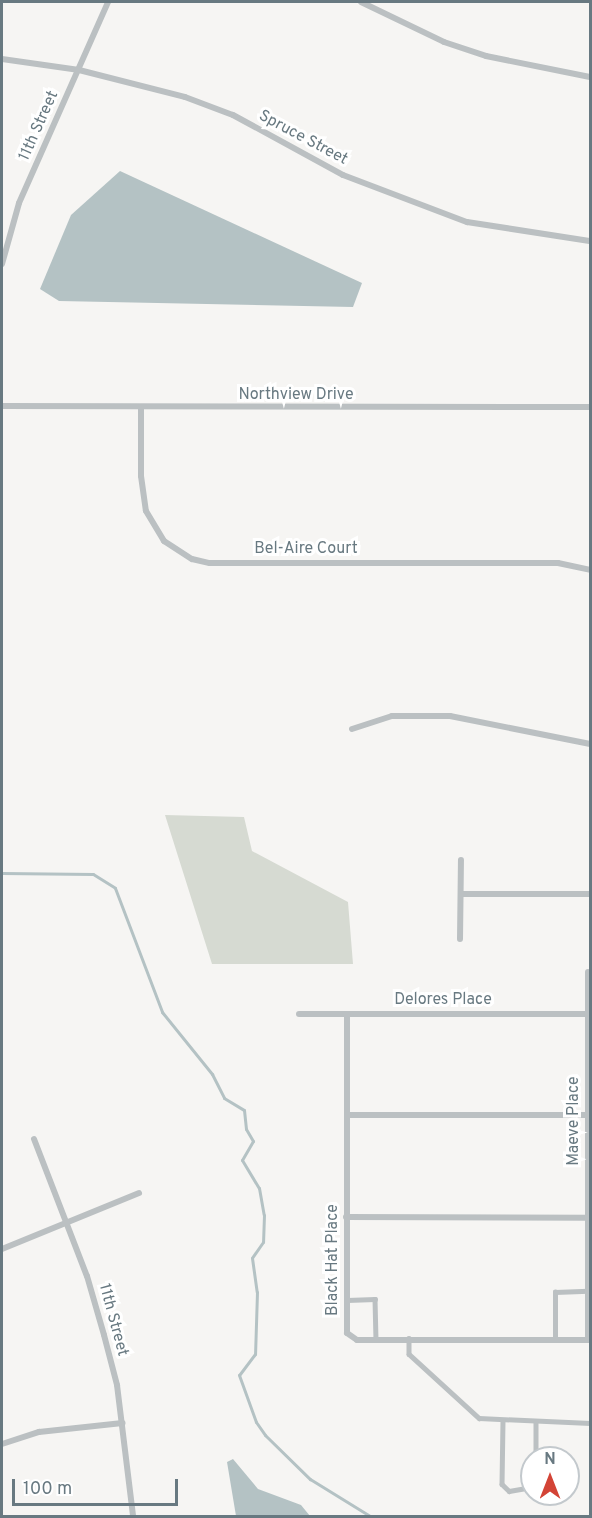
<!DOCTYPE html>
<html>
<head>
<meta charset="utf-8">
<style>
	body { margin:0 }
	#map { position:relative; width:592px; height:1518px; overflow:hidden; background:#f6f5f3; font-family:Overpass,sans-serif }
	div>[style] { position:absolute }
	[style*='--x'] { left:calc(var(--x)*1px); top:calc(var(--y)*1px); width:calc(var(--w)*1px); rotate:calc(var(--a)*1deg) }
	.green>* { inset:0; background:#d6dad2 }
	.water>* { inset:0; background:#b4c2c4 }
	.stream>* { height:3px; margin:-1.5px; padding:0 1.5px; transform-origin:1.5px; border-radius:1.5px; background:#b4c2c4 }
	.lane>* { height:4.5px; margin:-2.25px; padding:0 2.25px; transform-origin:2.25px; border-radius:2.25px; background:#bbc0c2 }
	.street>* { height:6px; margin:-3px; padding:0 3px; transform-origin:3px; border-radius:3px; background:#bbc0c2 }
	span { translate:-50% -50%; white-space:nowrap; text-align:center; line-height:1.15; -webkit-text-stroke:6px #fff; paint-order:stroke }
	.street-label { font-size:16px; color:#687981 }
	.frame { position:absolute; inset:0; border:3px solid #687981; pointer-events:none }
	.north { position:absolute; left:520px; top:1446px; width:60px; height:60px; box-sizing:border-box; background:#fff; border:2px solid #c3c9cd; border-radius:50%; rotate:0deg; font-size:16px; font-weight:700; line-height:24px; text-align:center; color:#687981 }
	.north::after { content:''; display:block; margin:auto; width:21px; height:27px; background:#d34436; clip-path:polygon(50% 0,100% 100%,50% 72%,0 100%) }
	.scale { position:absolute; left:12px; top:1479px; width:166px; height:27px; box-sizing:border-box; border:3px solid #687981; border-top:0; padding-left:8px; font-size:18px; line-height:21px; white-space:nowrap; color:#687981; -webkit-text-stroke:4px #fff; paint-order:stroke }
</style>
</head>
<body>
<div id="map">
	<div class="green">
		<div style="clip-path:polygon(165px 815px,244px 817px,252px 851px,348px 902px,353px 964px,212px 964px)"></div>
	</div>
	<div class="water">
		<div style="clip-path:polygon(120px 171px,362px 283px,353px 307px,59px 301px,40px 289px,71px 215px)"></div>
		<div style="clip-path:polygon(233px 1459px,258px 1489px,301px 1505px,310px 1516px,236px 1516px,227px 1462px)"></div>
	</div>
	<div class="stream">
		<div style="--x:2;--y:873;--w:91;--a:0.6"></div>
		<div style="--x:93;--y:874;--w:26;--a:32"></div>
		<div style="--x:115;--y:888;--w:133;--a:69.2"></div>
		<div style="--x:162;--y:1012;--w:80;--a:51.1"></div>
		<div style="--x:212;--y:1074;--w:27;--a:63"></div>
		<div style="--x:224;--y:1098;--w:23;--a:31"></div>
		<div style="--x:244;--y:1110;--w:19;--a:84"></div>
		<div style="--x:246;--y:1129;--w:14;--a:60"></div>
		<div style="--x:253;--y:1141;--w:22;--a:120"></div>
		<div style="--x:242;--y:1160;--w:33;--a:59"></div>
		<div style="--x:259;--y:1188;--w:27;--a:80"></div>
		<div style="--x:264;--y:1215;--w:27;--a:92"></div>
		<div style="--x:263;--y:1242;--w:19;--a:125"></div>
		<div style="--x:252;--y:1258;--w:34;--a:82"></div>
		<div style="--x:257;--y:1292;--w:62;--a:91.8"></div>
		<div style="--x:255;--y:1354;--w:26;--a:127"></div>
		<div style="--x:239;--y:1375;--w:50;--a:70.1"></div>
		<div style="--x:256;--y:1422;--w:16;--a:55"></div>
		<div style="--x:265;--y:1435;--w:63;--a:44.4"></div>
		<div style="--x:310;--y:1479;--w:70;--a:31.7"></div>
	</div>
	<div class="lane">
		<div style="--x:347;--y:1300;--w:28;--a:-2"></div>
		<div style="--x:375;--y:1299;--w:40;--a:88.6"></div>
		<div style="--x:409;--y:1338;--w:16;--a:90"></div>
		<div style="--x:409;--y:1354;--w:95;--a:42.4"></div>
		<div style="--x:479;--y:1418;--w:111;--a:2.6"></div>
		<div style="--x:555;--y:1340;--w:48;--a:-90"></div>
		<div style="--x:555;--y:1292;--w:33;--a:-2"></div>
		<div style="--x:503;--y:1421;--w:63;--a:90.9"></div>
		<div style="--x:502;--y:1484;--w:10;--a:45"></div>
		<div style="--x:509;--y:1491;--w:23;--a:-10"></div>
		<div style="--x:536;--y:1422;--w:36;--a:90"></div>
	</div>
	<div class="street">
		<div style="--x:361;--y:2;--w:92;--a:25.7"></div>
		<div style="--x:444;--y:42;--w:44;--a:18.4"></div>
		<div style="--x:486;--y:56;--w:106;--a:11.4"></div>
		<div style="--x:2;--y:59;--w:78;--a:8.1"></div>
		<div style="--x:79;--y:70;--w:109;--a:14.3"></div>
		<div style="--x:185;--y:97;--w:51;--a:20.6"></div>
		<div style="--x:233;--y:115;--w:125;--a:28.6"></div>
		<div style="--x:343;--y:175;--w:133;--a:20.8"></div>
		<div style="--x:467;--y:222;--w:124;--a:8.8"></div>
		<div style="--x:2;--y:264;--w:63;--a:-74.4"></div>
		<div style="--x:19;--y:203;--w:220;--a:-66.1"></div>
		<div style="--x:2;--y:406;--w:588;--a:0.1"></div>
		<div style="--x:141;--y:409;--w:67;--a:90"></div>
		<div style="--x:141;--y:476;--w:35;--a:82"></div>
		<div style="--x:146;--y:511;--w:35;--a:59"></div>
		<div style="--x:164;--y:541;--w:33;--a:33"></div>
		<div style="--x:192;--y:559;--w:18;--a:13"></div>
		<div style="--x:210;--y:563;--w:348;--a:0"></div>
		<div style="--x:558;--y:563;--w:33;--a:12"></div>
		<div style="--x:352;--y:729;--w:42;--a:-18"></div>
		<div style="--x:392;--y:716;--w:58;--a:0"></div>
		<div style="--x:450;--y:716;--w:143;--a:11.3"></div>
		<div style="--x:461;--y:894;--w:129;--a:0"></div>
		<div style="--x:460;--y:939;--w:79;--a:-89.3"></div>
		<div style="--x:588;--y:972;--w:368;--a:90"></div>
		<div style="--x:299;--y:1014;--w:289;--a:0"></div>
		<div style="--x:347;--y:1014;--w:319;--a:90"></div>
		<div style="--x:347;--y:1333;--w:12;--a:35"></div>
		<div style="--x:357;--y:1340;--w:233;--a:0"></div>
		<div style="--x:347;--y:1115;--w:243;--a:0"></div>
		<div style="--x:34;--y:1139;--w:147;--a:68.9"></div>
		<div style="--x:87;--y:1276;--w:61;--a:73.9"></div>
		<div style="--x:104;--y:1335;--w:52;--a:75.4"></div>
		<div style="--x:117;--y:1385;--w:132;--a:83"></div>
		<div style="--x:346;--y:1217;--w:242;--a:0.2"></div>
		<div style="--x:2;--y:1249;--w:148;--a:-22.2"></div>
		<div style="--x:2;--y:1444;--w:39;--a:-18"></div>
		<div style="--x:39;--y:1432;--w:84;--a:-6.1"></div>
	</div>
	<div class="street-label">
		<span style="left:39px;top:126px;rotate:-66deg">11th Street</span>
		<span style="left:303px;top:138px;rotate:28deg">Spruce Street</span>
		<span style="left:296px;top:395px">Northview Drive</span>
		<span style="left:306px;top:549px">Bel-Aire Court</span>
		<span style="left:443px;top:1000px">Delores Place</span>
		<span style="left:574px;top:1121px;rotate:-90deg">Maeve Place</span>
		<span style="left:333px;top:1260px;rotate:-90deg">Black Hat Place</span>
		<span style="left:113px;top:1320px;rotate:75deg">11th Street</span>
	</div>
	<div class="frame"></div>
	<div class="north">N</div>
	<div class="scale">100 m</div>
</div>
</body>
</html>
